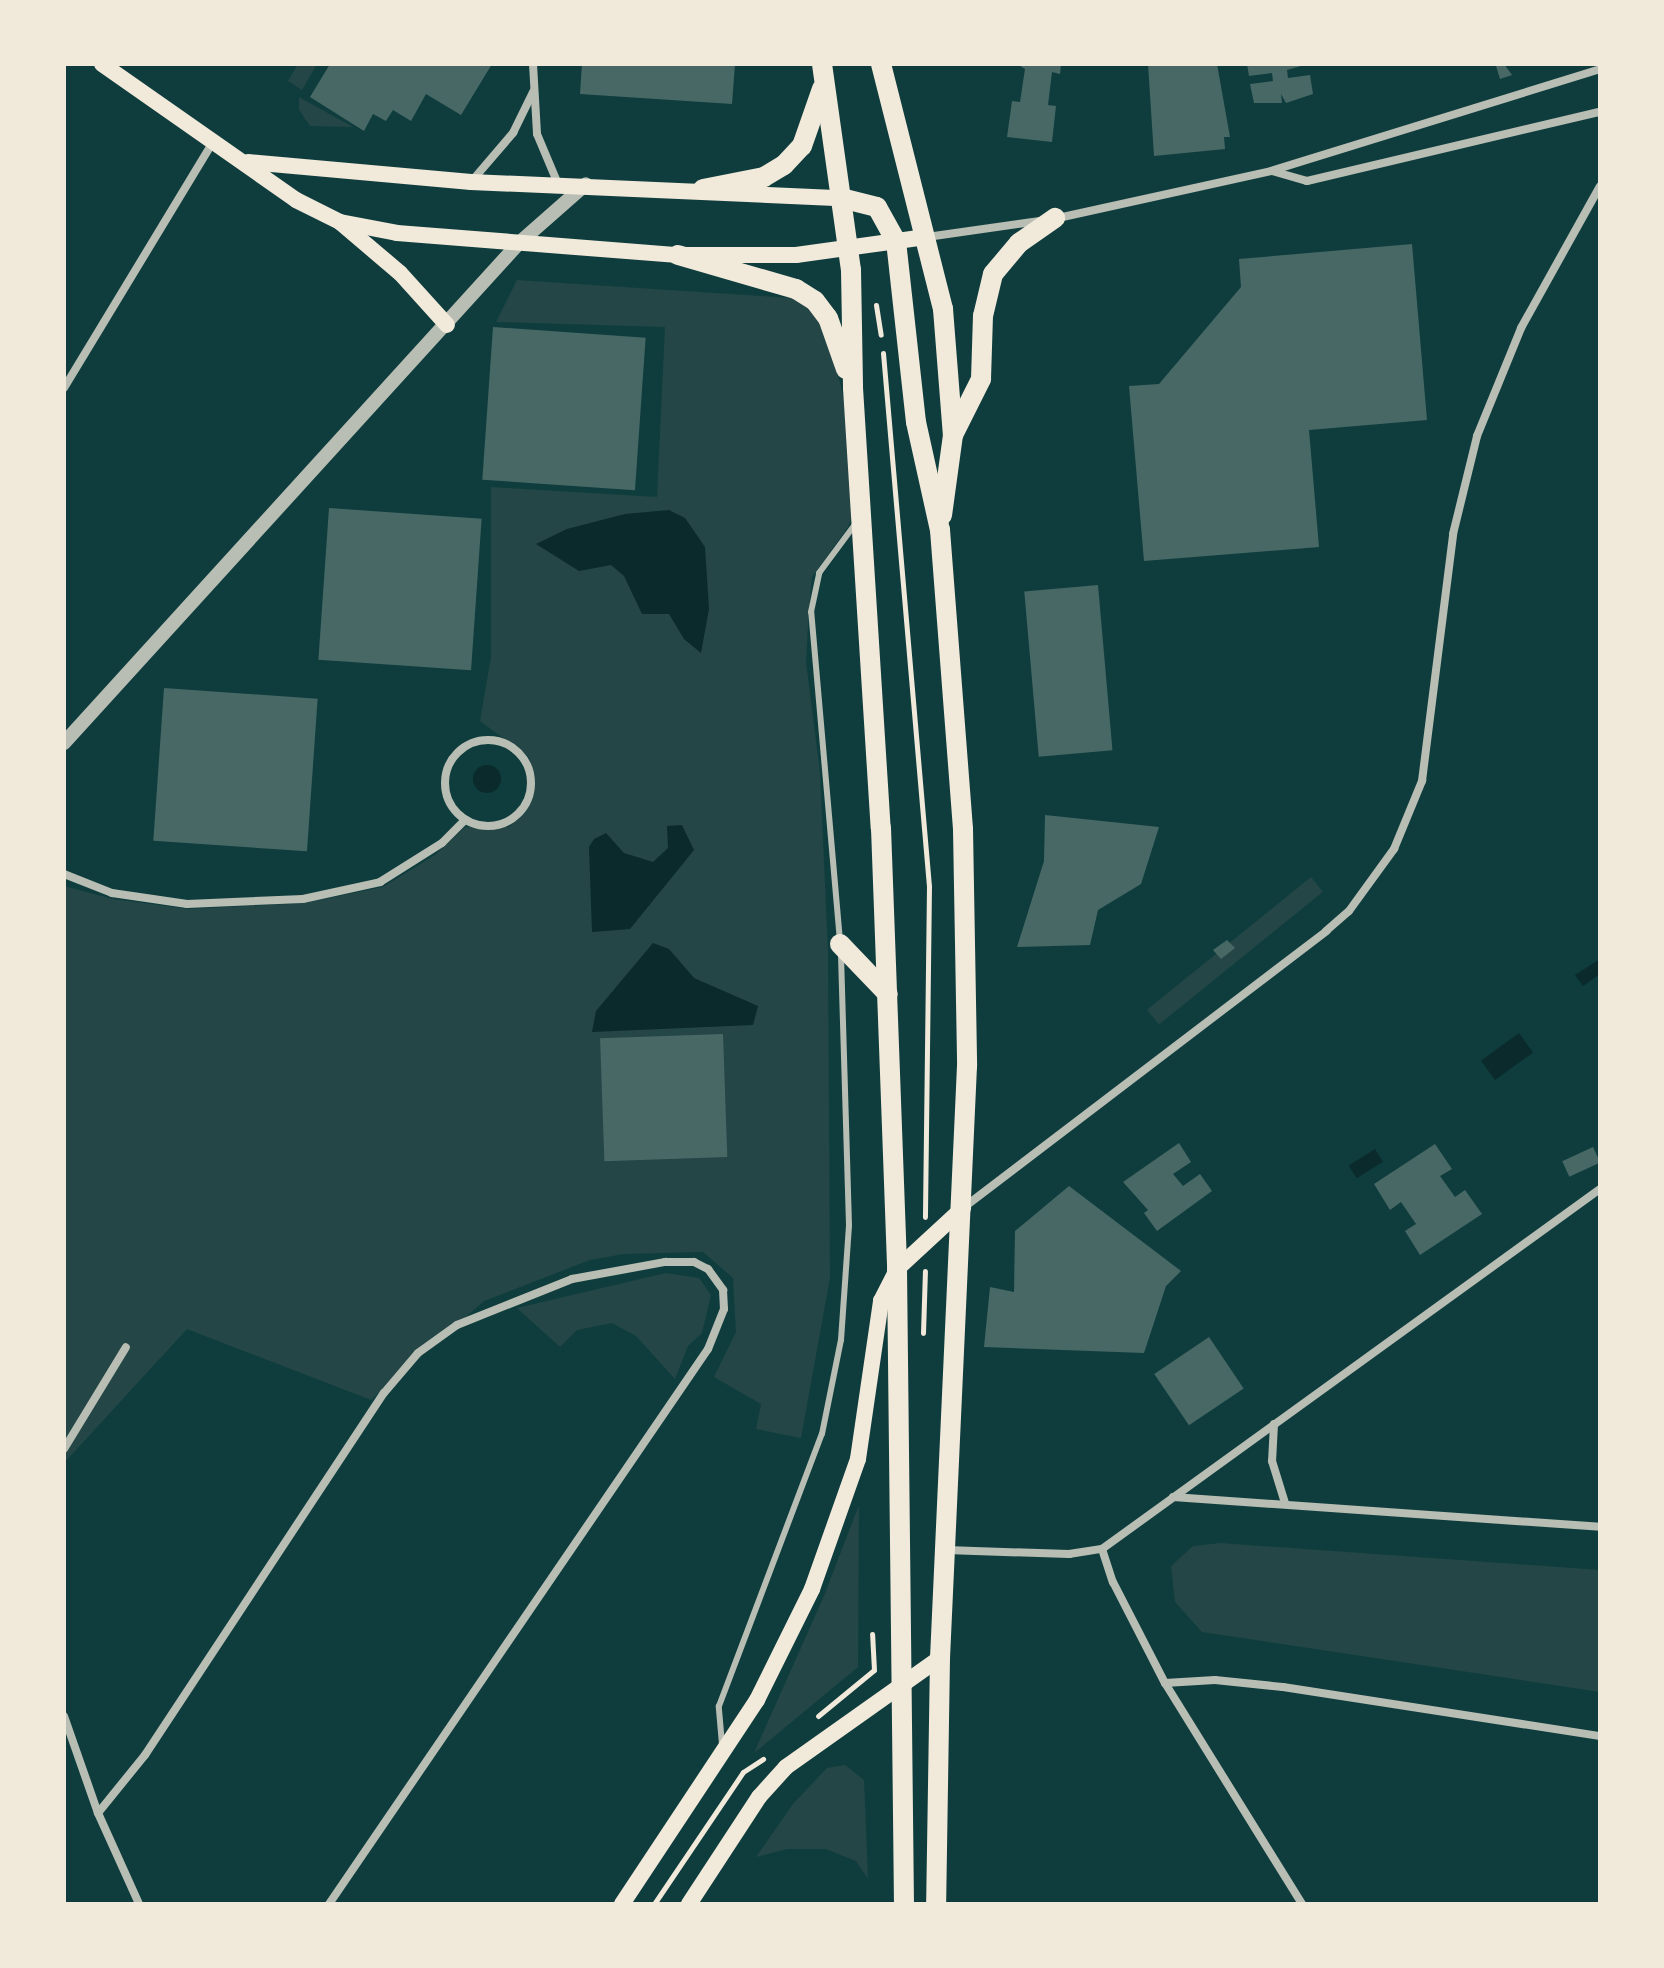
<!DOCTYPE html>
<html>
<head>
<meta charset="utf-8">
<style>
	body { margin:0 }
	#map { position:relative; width:1664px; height:1968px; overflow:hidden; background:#0f3d3e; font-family:"DejaVu Sans",sans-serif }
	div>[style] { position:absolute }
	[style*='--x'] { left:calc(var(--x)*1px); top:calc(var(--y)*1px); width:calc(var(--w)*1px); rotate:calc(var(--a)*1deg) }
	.green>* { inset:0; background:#244646; transform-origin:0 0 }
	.water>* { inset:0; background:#0a2a2b; transform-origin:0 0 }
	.round { border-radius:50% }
	.building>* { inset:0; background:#486865; transform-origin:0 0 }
	.path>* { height:5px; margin:-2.5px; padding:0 2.5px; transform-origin:2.5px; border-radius:2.5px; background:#f1e9da }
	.service>* { height:6px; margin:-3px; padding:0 3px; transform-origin:3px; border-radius:3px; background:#b8beb3 }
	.minor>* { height:8px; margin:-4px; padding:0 4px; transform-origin:4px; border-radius:4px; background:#b8beb3 }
	.minor>.ring { margin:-4px; padding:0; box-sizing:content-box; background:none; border:8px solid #b8beb3; border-radius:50% }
	.tertiary>* { height:14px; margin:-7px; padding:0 7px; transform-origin:7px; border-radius:7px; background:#b8beb3 }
	.secondary>* { height:16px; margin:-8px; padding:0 8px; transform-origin:8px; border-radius:8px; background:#f1e9da }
	.primary>* { height:20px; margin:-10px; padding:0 10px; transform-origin:10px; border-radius:10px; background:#f1e9da }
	span { translate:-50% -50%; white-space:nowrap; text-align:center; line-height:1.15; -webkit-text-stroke:7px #f1e9da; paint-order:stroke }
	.frame { position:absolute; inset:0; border:66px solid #f1e9da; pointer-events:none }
</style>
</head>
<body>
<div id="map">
	<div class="green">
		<div style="clip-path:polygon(298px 64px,317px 64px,302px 90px,288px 81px)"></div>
		<div style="clip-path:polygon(299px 97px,353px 127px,310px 126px,299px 110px)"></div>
		<div style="clip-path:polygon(517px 280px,791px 298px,812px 308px,827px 331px,849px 420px,859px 498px,848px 527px,812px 577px,809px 609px,806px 662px,820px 772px,828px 952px,830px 1278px,801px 1438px,756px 1429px,761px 1404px,714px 1377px,736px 1332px,733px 1278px,703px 1252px,624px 1254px,590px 1260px,484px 1301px,371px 1400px,187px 1329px,64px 1463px,64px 886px,113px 899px,189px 909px,305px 903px,383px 887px,435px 855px,465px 827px,509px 827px,531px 803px,535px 776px,528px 756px,480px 721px,491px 657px,491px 487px,657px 497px,665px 327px,496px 322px)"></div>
		<div style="left:1311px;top:877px;width:19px;height:211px;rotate:51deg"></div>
		<div style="clip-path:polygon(666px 1273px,699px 1278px,711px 1295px,702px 1333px,688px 1346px,675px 1379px,636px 1336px,612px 1323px,577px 1330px,560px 1347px,517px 1308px)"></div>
		<div style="clip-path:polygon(859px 1505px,858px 1667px,754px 1753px,824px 1596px)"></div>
		<div style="clip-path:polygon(1221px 1543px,1600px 1570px,1600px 1692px,1202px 1632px,1175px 1602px,1171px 1566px,1193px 1546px)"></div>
		<div style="clip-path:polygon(845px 1765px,864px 1780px,868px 1879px,856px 1861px,826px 1849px,787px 1849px,756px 1857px,793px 1804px,827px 1768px)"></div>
	</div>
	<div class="water">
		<div style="clip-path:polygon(669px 510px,685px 518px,705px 547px,709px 609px,701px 653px,684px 639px,669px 614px,642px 614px,624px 576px,611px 565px,579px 571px,536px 544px,567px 529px,625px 514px)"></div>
		<div class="round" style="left:473px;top:765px;width:28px;height:28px"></div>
		<div style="clip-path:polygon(682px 825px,694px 850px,630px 929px,592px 932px,589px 847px,594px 839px,606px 833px,624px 853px,653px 862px,668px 848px,667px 826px)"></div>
		<div style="clip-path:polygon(653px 943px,669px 949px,694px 978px,758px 1006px,753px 1025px,592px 1032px,596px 1011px)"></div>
		<div style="clip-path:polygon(1600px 959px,1600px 974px,1583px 986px,1575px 975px)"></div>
		<div style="left:1519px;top:1033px;width:24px;height:47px;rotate:54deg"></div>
		<div style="left:1375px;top:1149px;width:15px;height:31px;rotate:58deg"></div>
	</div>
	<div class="building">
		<div style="clip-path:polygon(330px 64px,380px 65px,492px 64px,461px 115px,426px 94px,411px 121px,393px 110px,386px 121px,373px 114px,364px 131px,310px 97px)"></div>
		<div style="clip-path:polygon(582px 64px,735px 64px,732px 104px,580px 94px)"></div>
		<div style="clip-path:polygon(1017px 64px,1061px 64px,1060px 74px,1052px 72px,1048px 105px,1056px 106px,1052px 142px,1007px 137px,1012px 101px,1020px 102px,1025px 69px)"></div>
		<div style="clip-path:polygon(1148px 64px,1217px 64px,1230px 137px,1224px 137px,1225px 149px,1154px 156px)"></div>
		<div style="clip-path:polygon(1247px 64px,1308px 64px,1287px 70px,1288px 78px,1310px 75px,1313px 94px,1286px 103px,1281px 94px,1282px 103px,1254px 103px,1250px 84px,1273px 81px,1272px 73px,1249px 76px)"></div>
		<div style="clip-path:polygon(1504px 64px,1512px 75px,1500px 79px,1496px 66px)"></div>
		<div style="clip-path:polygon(1412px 244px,1427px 420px,1309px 430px,1319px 547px,1144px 561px,1129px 386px,1159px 384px,1241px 287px,1239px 259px)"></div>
		<div style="left:493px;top:327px;width:153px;height:153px;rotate:4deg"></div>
		<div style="left:329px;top:508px;width:153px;height:152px;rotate:4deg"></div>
		<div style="left:1098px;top:585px;width:166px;height:74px;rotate:85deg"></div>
		<div style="left:164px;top:688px;width:154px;height:153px;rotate:4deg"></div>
		<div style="clip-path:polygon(1045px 815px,1159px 827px,1141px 884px,1098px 910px,1090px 945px,1017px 947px,1044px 861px)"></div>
		<div style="clip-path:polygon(1227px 940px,1235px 948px,1221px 959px,1213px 950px)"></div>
		<div style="left:723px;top:1034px;width:123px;height:123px;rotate:88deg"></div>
		<div style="clip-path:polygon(1179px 1143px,1191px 1162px,1173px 1174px,1183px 1186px,1200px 1174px,1212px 1191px,1157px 1231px,1144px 1213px,1148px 1210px,1123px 1182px)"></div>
		<div style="clip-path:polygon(1435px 1144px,1452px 1169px,1440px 1176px,1455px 1197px,1465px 1190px,1482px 1214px,1420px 1255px,1405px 1231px,1416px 1224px,1401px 1202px,1390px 1210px,1374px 1184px)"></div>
		<div style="left:1593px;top:1147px;width:17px;height:34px;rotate:65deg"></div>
		<div style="clip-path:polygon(1069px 1186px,1181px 1271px,1166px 1286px,1144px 1353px,984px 1347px,990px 1287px,1014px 1292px,1015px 1231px)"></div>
		<div style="left:1209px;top:1337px;width:62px;height:66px;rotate:56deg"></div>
	</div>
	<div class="path">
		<div style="--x:876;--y:305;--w:30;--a:81"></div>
		<div style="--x:883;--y:353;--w:535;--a:85.07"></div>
		<div style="--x:929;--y:886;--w:331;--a:90.7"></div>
		<div style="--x:923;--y:1333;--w:62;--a:-88.2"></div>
		<div style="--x:818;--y:1716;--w:72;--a:-39.4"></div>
		<div style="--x:874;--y:1670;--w:36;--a:-93"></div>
		<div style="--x:654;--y:1904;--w:159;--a:-56"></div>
		<div style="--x:743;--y:1772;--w:24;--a:-33"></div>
	</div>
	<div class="service">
		<div style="--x:840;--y:941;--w:330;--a:-95"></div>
		<div style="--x:811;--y:612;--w:40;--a:-78"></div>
		<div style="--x:819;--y:573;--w:62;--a:-53.5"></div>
		<div style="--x:722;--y:1744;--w:38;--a:-95"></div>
		<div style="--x:719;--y:1706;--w:291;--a:-69.3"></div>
		<div style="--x:822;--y:1434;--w:96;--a:-78.6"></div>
		<div style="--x:841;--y:1340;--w:115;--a:-86"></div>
		<div style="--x:849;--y:1225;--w:273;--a:-91.7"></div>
	</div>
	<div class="minor">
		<div style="--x:533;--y:64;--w:70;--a:86.7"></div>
		<div style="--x:537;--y:134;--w:54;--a:67.2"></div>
		<div style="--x:1272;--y:171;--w:36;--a:16"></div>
		<div style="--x:1307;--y:181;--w:301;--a:-13.3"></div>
		<div style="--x:471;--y:182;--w:65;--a:-49.4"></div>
		<div style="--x:513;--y:133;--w:46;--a:-64"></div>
		<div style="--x:1058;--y:218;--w:218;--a:-12.4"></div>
		<div style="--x:1271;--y:171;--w:344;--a:-17.2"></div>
		<div style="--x:927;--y:237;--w:114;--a:-8.1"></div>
		<div style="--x:64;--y:388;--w:288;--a:-58.8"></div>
		<div class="ring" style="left:445px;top:740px;width:78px;height:78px"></div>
		<div style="--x:64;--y:874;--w:52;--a:21.6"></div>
		<div style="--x:112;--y:893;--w:76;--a:8.3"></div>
		<div style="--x:187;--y:904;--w:116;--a:-2.5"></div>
		<div style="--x:303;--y:899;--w:79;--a:-12.4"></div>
		<div style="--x:380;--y:882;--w:73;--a:-32.2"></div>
		<div style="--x:442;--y:843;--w:33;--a:-45"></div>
		<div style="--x:963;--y:1208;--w:457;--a:-37.3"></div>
		<div style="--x:1326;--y:931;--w:30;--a:-41"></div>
		<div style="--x:1349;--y:911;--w:77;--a:-54"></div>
		<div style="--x:1394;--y:849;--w:74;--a:-67.6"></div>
		<div style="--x:1422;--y:781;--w:249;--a:-82.8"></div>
		<div style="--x:1453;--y:534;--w:101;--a:-76.2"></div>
		<div style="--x:1477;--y:436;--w:117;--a:-67.8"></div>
		<div style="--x:1521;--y:328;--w:162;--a:-60.9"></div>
		<div style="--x:1274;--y:1424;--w:37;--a:93"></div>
		<div style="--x:1272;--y:1461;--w:44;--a:72.8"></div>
		<div style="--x:64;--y:1449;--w:119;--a:-58.7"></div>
		<div style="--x:1173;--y:1497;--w:428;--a:4"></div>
		<div style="--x:1102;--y:1549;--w:35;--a:72"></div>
		<div style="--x:1113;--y:1582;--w:114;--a:62.8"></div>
		<div style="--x:1165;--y:1683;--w:260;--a:58.2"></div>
		<div style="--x:946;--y:1550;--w:123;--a:1.9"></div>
		<div style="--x:1069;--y:1554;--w:33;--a:-9"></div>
		<div style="--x:1102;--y:1549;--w:614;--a:-35.86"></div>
		<div style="--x:1165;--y:1683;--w:50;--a:-3.4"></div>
		<div style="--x:1215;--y:1680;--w:68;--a:5.9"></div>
		<div style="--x:1283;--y:1687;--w:321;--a:8.8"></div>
		<div style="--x:64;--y:1716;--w:103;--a:70.7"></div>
		<div style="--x:98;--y:1813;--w:100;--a:65.7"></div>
		<div style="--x:98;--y:1813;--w:75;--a:-51"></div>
		<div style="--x:145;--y:1755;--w:434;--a:-56.6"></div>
		<div style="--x:384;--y:1393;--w:52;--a:-49.6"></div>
		<div style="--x:418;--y:1353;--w:48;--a:-35.7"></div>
		<div style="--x:457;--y:1325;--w:124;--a:-21.8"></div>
		<div style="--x:572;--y:1279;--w:95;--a:-10.4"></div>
		<div style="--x:665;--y:1262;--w:29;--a:0"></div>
		<div style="--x:694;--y:1262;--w:16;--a:27"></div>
		<div style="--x:708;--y:1269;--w:26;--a:54"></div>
		<div style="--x:723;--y:1290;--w:19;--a:87"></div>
		<div style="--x:724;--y:1309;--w:43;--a:111.8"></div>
		<div style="--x:708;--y:1349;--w:672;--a:124.33"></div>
	</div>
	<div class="tertiary">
		<div style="--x:64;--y:743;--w:676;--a:-47.7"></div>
		<div style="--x:519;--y:243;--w:89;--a:-41.4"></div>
	</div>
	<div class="secondary">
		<div style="--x:102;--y:64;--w:237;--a:35"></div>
		<div style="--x:296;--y:200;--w:49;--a:26.6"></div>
		<div style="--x:340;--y:222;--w:58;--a:10.9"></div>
		<div style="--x:397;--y:233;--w:282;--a:4.5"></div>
		<div style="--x:678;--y:255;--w:118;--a:0"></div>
		<div style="--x:796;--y:255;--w:131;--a:-7.9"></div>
		<div style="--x:248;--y:162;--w:224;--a:5.1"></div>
		<div style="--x:471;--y:182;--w:370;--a:2.5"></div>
		<div style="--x:341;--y:223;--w:77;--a:40.3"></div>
		<div style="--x:400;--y:273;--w:70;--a:47.9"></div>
		<div style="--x:622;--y:1904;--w:245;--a:-56.5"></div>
		<div style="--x:757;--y:1700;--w:124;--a:-63.6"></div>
		<div style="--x:812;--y:1589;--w:138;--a:-70.5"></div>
		<div style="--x:858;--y:1459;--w:160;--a:-81.7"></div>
		<div style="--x:881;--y:1301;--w:36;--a:-63"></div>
		<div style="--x:897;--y:1269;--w:90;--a:-42.7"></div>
		<div style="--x:689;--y:1904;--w:128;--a:-56.8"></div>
		<div style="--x:759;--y:1797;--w:40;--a:-48"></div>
		<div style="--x:786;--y:1767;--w:189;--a:-35.3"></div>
	</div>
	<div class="primary">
		<div style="--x:822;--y:64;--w:208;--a:82"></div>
		<div style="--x:851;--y:270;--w:118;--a:89"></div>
		<div style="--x:853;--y:388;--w:441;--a:86.4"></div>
		<div style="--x:881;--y:828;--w:441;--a:87.9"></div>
		<div style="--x:897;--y:1269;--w:635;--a:89.37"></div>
		<div style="--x:881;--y:64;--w:253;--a:75.8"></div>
		<div style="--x:943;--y:309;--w:126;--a:85.5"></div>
		<div style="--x:953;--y:435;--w:81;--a:97.8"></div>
		<div style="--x:703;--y:189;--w:62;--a:-11.1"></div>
		<div style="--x:764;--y:177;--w:23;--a:-31"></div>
		<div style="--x:784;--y:165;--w:26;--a:-47"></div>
		<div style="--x:802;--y:146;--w:60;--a:-70.7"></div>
		<div style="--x:841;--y:198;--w:37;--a:14"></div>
		<div style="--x:877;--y:207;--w:39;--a:61"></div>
		<div style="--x:896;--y:241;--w:182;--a:83.7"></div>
		<div style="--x:916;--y:422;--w:111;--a:77.5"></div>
		<div style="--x:940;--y:530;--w:300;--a:85.6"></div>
		<div style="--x:963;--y:829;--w:237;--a:89"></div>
		<div style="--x:967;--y:1066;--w:593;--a:92.61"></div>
		<div style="--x:940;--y:1658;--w:246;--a:90.9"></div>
		<div style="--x:678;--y:255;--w:123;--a:16.1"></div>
		<div style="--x:796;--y:289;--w:22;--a:32"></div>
		<div style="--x:815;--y:301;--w:21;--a:53"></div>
		<div style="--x:828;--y:318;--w:54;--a:70.6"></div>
		<div style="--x:953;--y:435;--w:63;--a:-63.4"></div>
		<div style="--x:981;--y:379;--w:63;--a:-88.2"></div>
		<div style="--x:983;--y:316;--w:43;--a:-76.6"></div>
		<div style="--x:993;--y:274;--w:40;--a:-50"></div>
		<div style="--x:1019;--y:243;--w:44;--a:-34.8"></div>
		<div style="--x:840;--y:944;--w:69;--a:46.2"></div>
	</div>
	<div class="frame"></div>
</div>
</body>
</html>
